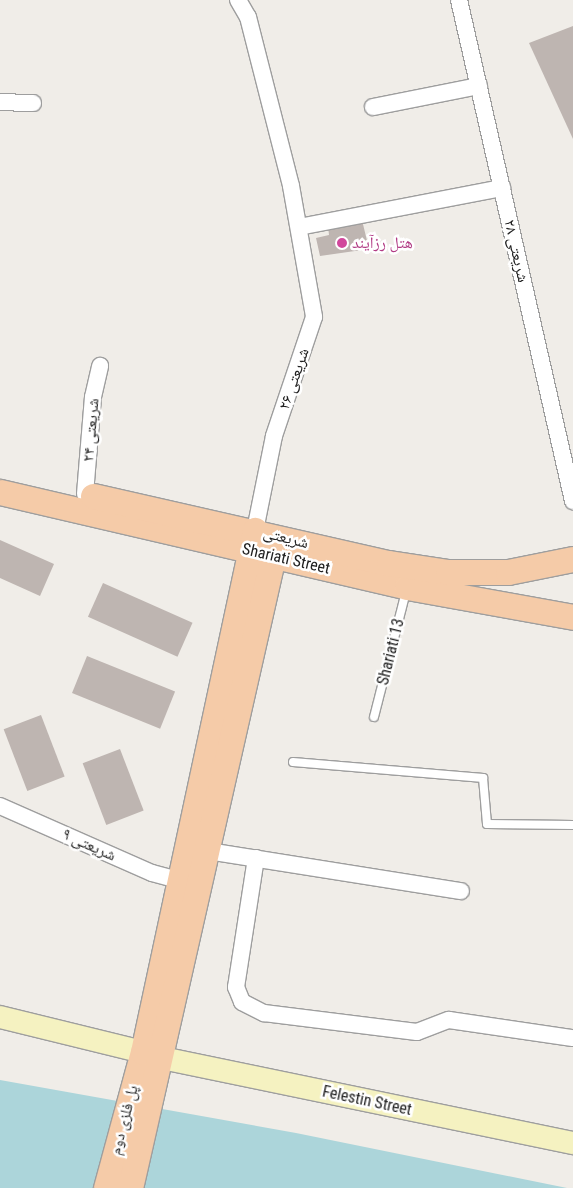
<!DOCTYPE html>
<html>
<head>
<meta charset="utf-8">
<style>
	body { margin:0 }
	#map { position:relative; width:573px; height:1188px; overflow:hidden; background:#f0ede8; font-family:"Roboto Condensed","Noto Naskh Arabic",sans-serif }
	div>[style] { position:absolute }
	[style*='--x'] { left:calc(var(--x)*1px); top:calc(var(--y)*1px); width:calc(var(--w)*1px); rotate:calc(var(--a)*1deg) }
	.water>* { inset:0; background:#acd5da }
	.building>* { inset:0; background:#beb5b1; transform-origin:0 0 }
	.roads { filter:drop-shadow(1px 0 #9e9e9e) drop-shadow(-1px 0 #9e9e9e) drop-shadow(0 1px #9e9e9e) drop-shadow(0 -1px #9e9e9e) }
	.service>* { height:8px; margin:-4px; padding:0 4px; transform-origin:4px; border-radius:4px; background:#fff }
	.minor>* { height:16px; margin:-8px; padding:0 8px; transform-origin:8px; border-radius:8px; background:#fff }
	.secondary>* { height:22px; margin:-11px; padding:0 11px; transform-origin:11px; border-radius:11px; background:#f5f2c1 }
	.primary>* { height:25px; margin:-12.5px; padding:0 12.5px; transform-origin:12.5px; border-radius:12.5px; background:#f5cba8 }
	.dots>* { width:14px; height:14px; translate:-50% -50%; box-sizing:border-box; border:2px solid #fff; border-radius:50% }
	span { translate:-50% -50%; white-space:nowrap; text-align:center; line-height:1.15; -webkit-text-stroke:5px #fff; paint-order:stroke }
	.hotel-label { font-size:16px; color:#b23c85 }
	.left { translate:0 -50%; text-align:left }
	.street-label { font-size:16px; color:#212121 }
</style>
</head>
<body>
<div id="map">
	<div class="water">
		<div style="clip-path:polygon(0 1080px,296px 1133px,567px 1188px,0 1188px)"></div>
	</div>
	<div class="building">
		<div style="clip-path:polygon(573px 26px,573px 139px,529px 43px)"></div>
		<div style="clip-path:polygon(362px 220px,369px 249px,320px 256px,316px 238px,329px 235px,328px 226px)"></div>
		<div style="clip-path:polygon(0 540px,54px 564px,40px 596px,0 578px)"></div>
		<div style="left:103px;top:583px;width:98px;height:37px;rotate:24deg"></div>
		<div style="left:87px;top:656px;width:95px;height:40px;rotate:22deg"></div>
		<div style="left:41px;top:715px;width:66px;height:40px;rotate:69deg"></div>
		<div style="left:120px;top:749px;width:66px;height:40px;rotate:69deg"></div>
	</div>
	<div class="roads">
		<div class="service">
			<div style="--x:374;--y:717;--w:130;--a:-75.7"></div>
			<div style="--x:293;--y:762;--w:191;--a:4.8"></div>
			<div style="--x:483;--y:778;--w:46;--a:85"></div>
			<div style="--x:487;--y:824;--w:86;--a:0.7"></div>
		</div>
		<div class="minor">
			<div style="--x:238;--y:0;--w:20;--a:60"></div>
			<div style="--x:248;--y:17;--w:174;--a:75.7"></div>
			<div style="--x:291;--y:186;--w:133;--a:80"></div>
			<div style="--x:314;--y:317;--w:126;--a:108.6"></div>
			<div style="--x:274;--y:436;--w:96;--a:101.4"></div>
			<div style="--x:459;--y:0;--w:514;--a:77.18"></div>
			<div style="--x:0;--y:102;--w:33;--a:2"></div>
			<div style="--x:373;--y:107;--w:108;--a:-11.2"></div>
			<div style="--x:299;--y:227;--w:207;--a:-10.9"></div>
			<div style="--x:85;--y:494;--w:97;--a:-85.3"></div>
			<div style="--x:93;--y:397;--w:32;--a:-77"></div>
			<div style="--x:0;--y:806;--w:166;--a:23.8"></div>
			<div style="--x:152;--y:873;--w:28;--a:15"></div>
			<div style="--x:208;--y:851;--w:256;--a:9"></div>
			<div style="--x:256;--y:858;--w:131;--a:98.8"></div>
			<div style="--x:236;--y:987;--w:16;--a:68"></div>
			<div style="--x:242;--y:1002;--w:25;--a:27"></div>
			<div style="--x:264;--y:1013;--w:154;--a:7.1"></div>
			<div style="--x:417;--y:1032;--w:34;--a:-21"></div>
			<div style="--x:449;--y:1020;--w:125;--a:8.3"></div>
		</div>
		<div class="secondary">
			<div style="--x:0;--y:1017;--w:147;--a:13.8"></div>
			<div style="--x:162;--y:1058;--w:420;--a:11.7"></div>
		</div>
		<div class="primary">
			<div style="--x:0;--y:492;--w:418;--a:13.1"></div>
			<div style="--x:407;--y:587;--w:169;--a:10.2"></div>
			<div style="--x:93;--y:496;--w:303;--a:12.8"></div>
			<div style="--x:389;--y:563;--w:60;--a:8.7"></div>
			<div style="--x:448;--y:572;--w:60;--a:0"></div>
			<div style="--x:508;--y:572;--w:66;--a:-11.3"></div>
			<div style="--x:106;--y:1188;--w:141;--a:-74.8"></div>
			<div style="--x:143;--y:1052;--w:534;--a:-77.89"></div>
			<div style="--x:130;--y:1188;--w:648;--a:-77.25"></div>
		</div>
	</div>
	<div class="dots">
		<div style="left:342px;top:243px;background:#d1479c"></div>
	</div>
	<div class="hotel-label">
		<span class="left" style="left:352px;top:243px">هتل رزآیند</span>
	</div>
	<div class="street-label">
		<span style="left:516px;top:251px;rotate:77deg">شریعتی ۲۸</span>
		<span style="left:294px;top:379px;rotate:-71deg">شریعتی ۲۶</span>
		<span style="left:91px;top:430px;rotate:-85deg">شریعتی ۲۴</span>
		<span style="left:286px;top:538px;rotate:14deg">شریعتی</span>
		<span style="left:286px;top:559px;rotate:13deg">Shariati Street</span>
		<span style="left:391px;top:652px;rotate:-76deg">Shariati 13</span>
		<span style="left:89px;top:845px;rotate:24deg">شریعتی ۹</span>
		<span style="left:367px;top:1101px;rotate:12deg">Felestin Street</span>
		<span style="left:124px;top:1120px;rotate:-75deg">پل فلزی دوم</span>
	</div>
</div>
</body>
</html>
